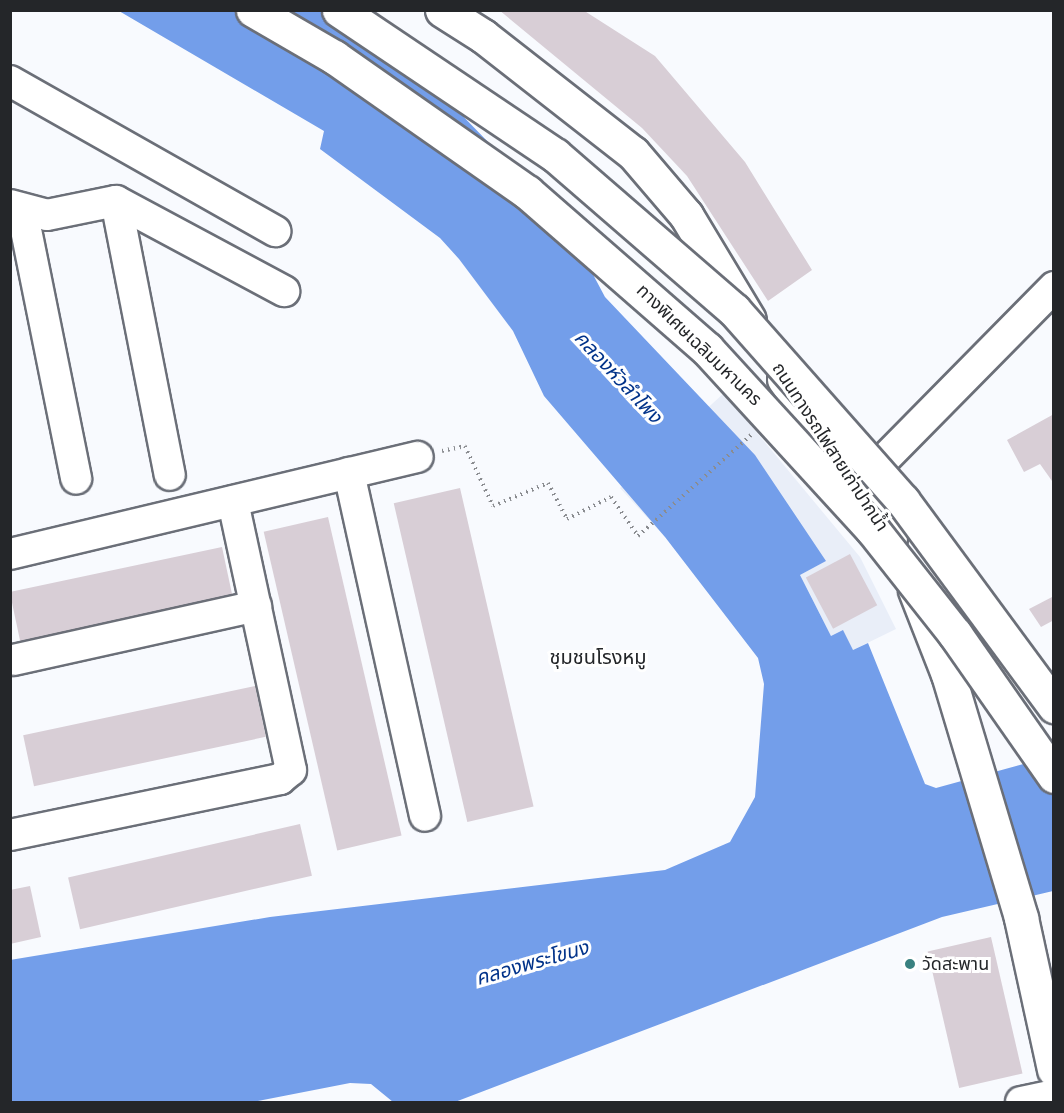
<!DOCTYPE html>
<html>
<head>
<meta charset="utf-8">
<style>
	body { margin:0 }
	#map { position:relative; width:1064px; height:1113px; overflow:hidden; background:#f8fafe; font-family:"PT Sans Narrow","Noto Sans Thai",sans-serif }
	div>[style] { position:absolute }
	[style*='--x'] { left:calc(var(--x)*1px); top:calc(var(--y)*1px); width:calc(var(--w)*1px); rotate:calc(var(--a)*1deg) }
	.built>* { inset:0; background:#e9eef8 }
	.water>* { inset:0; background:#739eea }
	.building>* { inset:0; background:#d8ced6; transform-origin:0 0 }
	.path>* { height:4px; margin-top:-2px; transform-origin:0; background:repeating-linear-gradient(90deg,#8a8c90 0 1.5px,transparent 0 6px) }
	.roads { filter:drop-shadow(2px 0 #6b6f78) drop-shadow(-2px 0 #6b6f78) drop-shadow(0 2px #6b6f78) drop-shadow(0 -2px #6b6f78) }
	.minor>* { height:30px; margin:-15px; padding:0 15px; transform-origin:15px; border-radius:15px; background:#fff }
	.major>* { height:33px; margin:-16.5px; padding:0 16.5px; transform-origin:16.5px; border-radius:16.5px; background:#fff }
	.bridges { filter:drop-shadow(2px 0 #6b6f78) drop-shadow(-2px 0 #6b6f78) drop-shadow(0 2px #6b6f78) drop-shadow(0 -2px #6b6f78) }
	.highway-bridge>* { height:33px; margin:-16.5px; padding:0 16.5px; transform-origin:16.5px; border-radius:16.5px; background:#fff }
	.dots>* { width:16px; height:16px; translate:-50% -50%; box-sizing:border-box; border:3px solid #fff; border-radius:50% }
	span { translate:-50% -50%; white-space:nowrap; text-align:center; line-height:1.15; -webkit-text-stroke:6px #fff; paint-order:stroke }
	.street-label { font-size:18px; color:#242629 }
	.poi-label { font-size:18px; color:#242629 }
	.left { translate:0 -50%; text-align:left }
	.water-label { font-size:20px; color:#02338a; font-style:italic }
	.neighbourhood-label { font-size:20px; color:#242629 }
	.frame { position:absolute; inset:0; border:12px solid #242629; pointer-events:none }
</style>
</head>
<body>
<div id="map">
	<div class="built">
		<div style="clip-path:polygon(724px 393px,860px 557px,896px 629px,853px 650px,831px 636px,800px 575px,826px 561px,665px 537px,620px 488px)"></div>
	</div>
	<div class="water">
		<div style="clip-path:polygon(119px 11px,352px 11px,378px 29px,564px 220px,605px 297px,755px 455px,826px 561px,800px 575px,831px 636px,843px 630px,853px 650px,868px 643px,925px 784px,936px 788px,1053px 756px,1053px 891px,942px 917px,455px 1102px,393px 1102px,371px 1084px,350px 1083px,253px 1102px,11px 1102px,10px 960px,270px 917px,665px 870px,730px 842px,755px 797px,764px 684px,758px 658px,665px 537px,544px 396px,513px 331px,459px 259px,440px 238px,320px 149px,324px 131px)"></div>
	</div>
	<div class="building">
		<div style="clip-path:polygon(499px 10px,583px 10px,655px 56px,745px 162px,812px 270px,768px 301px,687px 176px,642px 128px)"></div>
		<div style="clip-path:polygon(1054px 414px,1054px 480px,1052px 481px,1040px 464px,1024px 472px,1007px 440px)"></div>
		<div style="left:460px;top:488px;width:327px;height:68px;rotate:77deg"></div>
		<div style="left:328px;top:517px;width:327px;height:66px;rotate:77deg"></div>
		<div style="left:222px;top:547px;width:52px;height:217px;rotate:78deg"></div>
		<div style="left:850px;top:554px;width:58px;height:50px;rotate:62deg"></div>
		<div style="clip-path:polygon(1054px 596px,1054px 620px,1041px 627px,1029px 609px)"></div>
		<div style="left:255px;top:686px;width:52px;height:237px;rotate:78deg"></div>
		<div style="left:300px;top:824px;width:53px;height:238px;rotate:77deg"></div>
		<div style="clip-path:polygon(30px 886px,41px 937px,10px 944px,10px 890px)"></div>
		<div style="left:991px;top:937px;width:140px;height:65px;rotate:77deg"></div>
	</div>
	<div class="path">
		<div style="--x:442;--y:451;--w:24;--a:-12"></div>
		<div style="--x:465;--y:446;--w:66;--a:65"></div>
		<div style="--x:493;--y:506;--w:60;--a:-22.7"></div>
		<div style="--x:548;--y:483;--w:41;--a:62.2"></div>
		<div style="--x:567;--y:519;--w:49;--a:-26.6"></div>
		<div style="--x:611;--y:497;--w:47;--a:55.3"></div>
		<div style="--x:638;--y:536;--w:152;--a:-41.8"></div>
	</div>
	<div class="roads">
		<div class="minor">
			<div style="--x:10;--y:81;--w:305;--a:29.5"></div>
			<div style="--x:116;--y:201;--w:279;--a:78.9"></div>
			<div style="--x:10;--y:205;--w:38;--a:15"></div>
			<div style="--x:47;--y:215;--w:70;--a:-11.5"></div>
			<div style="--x:116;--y:201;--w:191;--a:28.2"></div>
			<div style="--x:22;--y:210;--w:274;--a:78.6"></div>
			<div style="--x:349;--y:473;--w:351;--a:77.5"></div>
			<div style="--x:859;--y:485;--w:278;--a:-45.4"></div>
			<div style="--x:10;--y:554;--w:419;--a:-13.4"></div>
			<div style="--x:13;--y:660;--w:249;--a:-12.5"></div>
			<div style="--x:10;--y:835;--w:276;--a:-11.7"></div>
			<div style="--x:280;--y:779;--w:14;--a:-39"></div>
			<div style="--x:291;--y:770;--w:275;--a:-102.2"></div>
			<div style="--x:1021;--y:1102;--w:34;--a:-12"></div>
		</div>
		<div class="major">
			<div style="--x:442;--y:10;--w:49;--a:32.4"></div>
			<div style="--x:483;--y:36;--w:190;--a:38"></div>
			<div style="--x:633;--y:153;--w:82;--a:49.5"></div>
			<div style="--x:686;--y:215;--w:122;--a:59"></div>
			<div style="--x:784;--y:379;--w:130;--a:54.7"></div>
			<div style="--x:859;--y:485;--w:62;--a:60.1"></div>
			<div style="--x:915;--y:590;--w:90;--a:68.6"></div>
			<div style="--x:948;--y:674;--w:255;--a:73.3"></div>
			<div style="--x:1021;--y:918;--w:155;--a:77.7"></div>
		</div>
	</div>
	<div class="bridges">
		<div class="highway-bridge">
			<div style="--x:253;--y:10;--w:94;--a:30.1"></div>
			<div style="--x:334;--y:57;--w:236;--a:35"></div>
			<div style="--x:527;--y:192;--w:239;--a:41.1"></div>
			<div style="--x:707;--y:349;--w:244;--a:47.5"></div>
			<div style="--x:872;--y:529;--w:134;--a:51.7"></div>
			<div style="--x:955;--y:634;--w:173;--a:55.1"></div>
			<div style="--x:339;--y:10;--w:260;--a:33.9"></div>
			<div style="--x:555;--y:155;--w:237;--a:40.9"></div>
			<div style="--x:734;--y:310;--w:255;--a:48.5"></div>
			<div style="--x:903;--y:501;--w:255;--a:53.6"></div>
		</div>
	</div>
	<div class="dots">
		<div style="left:910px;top:964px;background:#398180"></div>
	</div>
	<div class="street-label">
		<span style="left:699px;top:345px;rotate:44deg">ทางพิเศษเฉลิมมหานคร</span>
		<span style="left:830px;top:447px;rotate:57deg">ถนนทางรถไฟสายเก่าปากน้ำ</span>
	</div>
	<div class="poi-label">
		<span class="left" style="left:922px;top:964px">วัดสะพาน</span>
	</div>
	<div class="water-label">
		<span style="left:618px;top:377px;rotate:47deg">คลองหัวลำโพง</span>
		<span style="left:532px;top:963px;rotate:-16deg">คลองพระโขนง</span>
	</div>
	<div class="neighbourhood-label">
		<span style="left:598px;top:657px">ชุมชนโรงหมู</span>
	</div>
	<div class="frame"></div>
</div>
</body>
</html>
